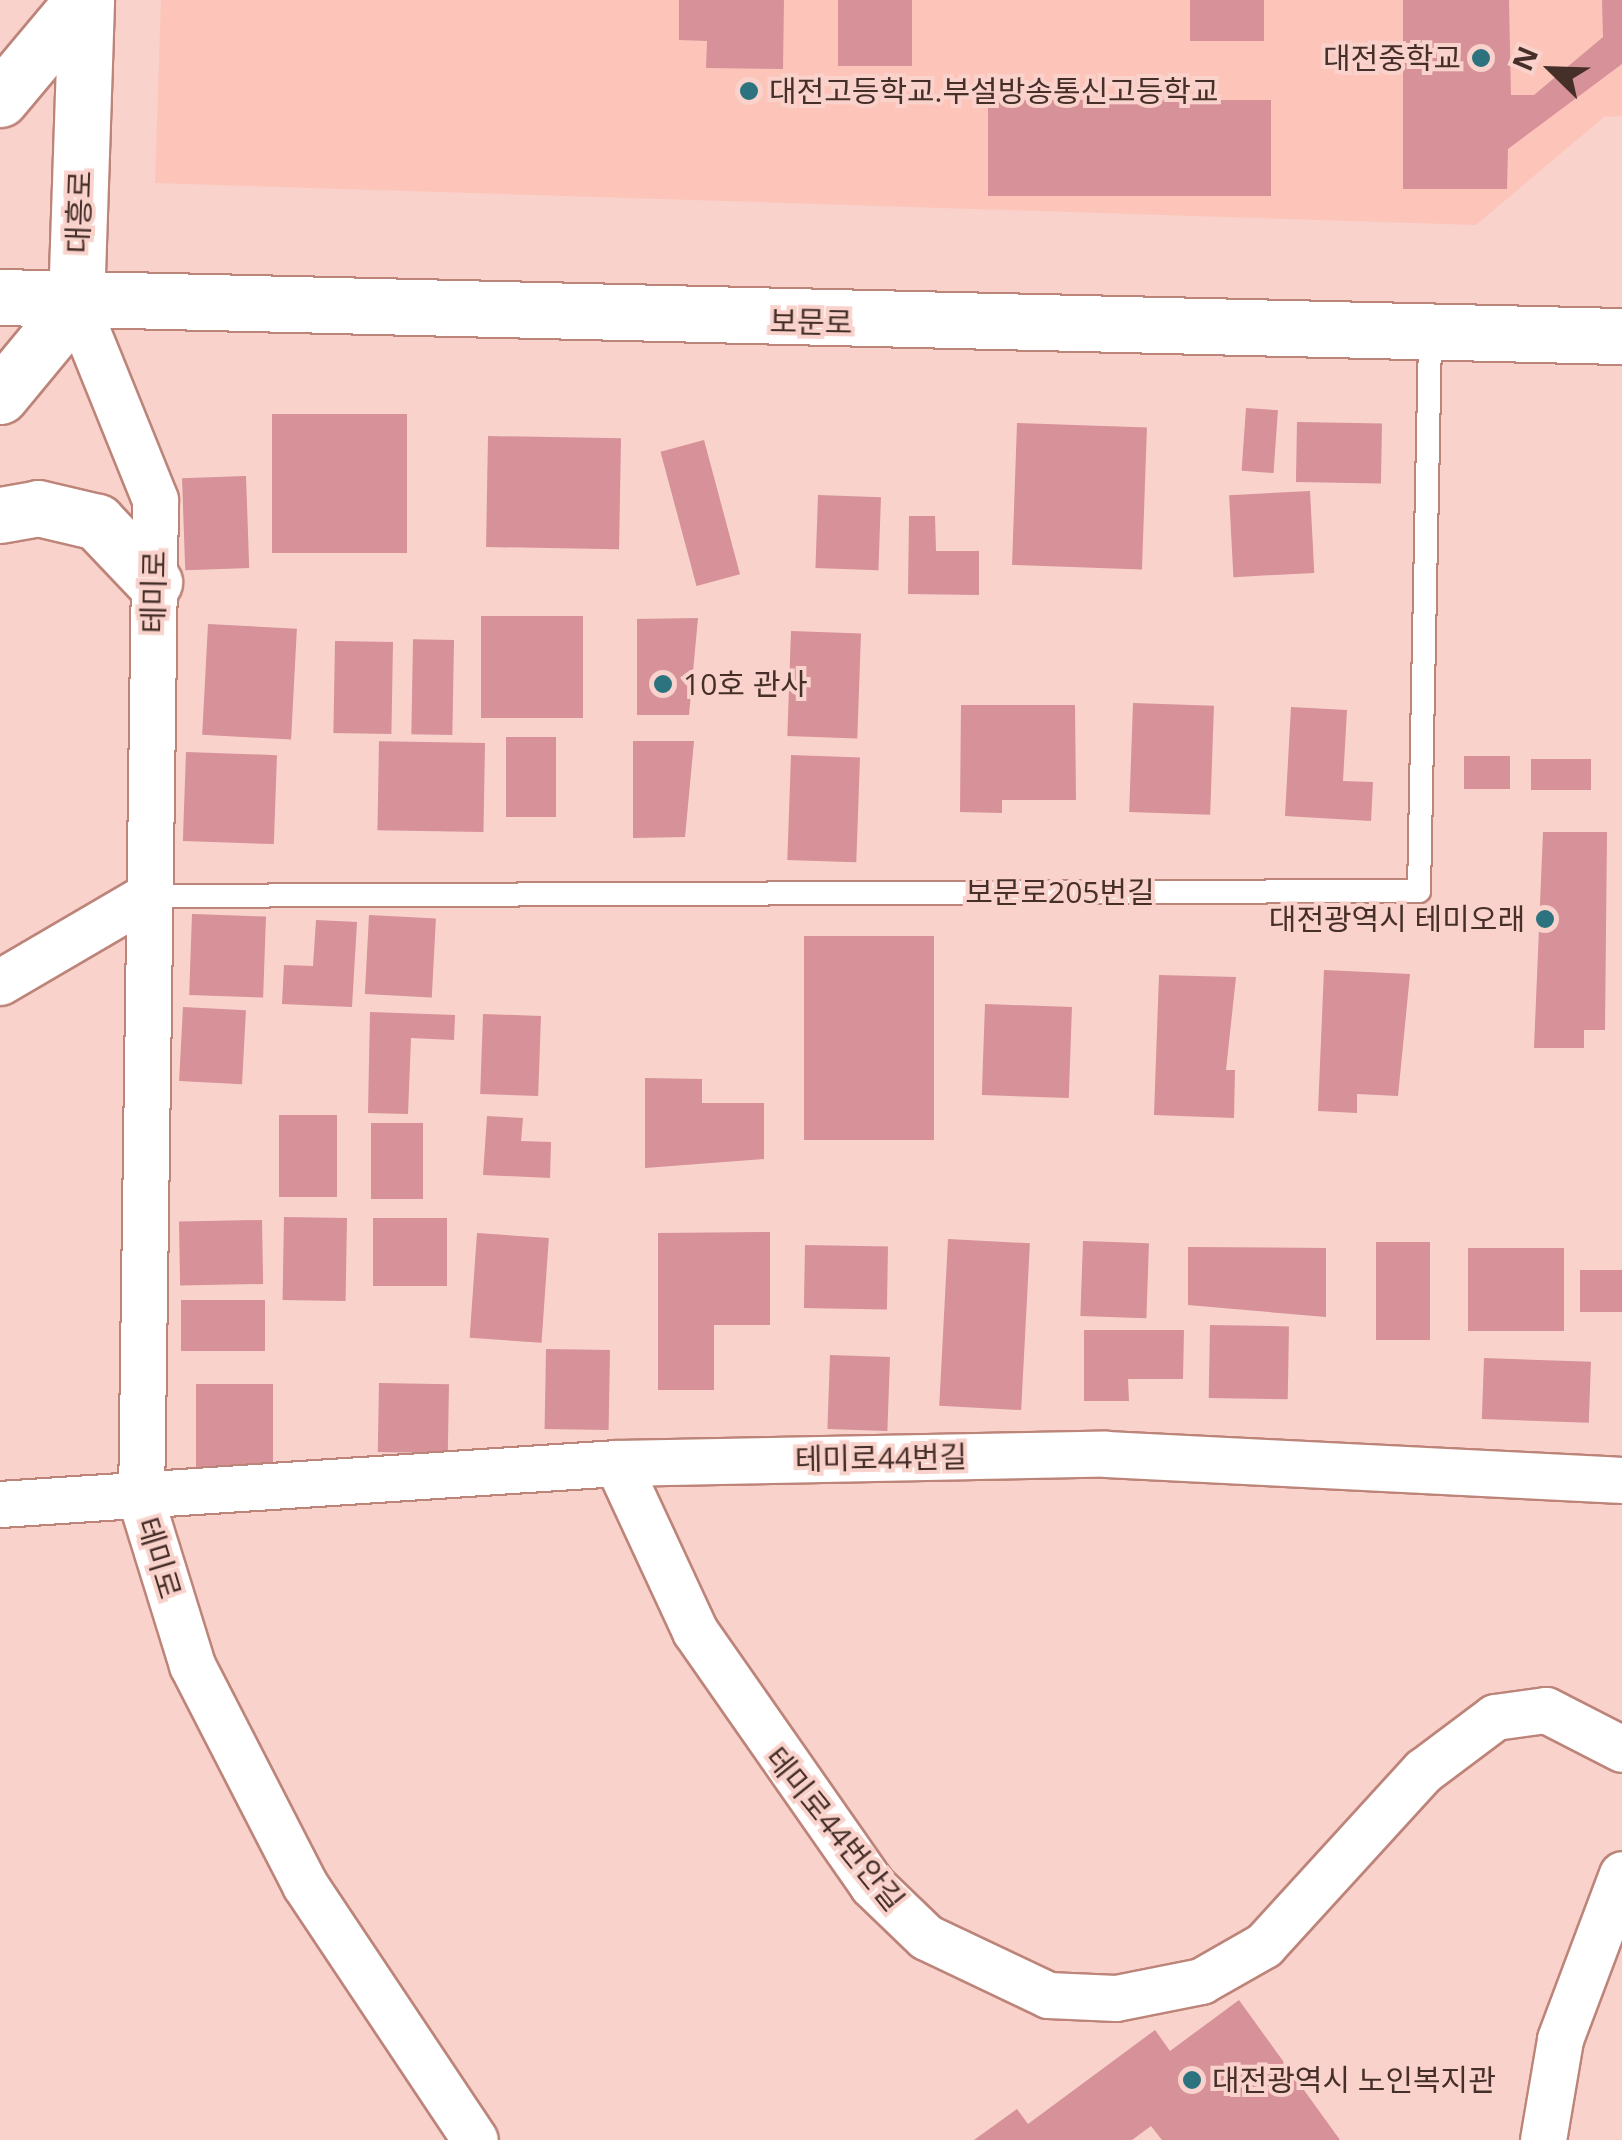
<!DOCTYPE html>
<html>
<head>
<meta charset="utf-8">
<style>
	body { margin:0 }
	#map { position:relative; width:1622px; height:2140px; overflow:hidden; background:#f8d2cb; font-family:"Open Sans","Noto Sans KR",sans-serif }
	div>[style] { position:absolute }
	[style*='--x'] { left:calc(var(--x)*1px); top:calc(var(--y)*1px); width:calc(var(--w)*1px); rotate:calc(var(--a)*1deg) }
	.built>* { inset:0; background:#fdc5ba }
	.building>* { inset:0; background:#d69199; transform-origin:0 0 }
	.roads { filter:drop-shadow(2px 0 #bd8479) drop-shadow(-2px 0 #bd8479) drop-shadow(0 2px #bd8479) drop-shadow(0 -2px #bd8479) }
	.service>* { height:22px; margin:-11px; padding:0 11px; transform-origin:11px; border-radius:11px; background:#fff }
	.minor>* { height:45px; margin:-22.5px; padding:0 22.5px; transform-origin:22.5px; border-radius:22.5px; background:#fff }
	.secondary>* { height:55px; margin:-27.5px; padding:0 27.5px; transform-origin:27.5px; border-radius:27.5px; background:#fff }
	.dots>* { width:28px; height:28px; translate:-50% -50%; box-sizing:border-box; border:5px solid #f8d2cb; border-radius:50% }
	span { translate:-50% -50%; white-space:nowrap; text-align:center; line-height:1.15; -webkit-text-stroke:8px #f8d2cb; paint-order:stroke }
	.poi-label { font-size:30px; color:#462e29 }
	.right { translate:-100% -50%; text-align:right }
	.left { translate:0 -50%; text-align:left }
	.street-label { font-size:30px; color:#462e29 }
	.north { position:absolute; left:1502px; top:20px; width:100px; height:100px; -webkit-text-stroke:8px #f8d2cb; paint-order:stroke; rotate:293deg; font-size:28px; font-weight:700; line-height:40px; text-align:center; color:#462e29 }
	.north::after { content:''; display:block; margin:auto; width:35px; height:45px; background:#462e29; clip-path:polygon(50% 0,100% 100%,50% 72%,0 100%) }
</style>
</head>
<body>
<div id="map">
	<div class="built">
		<div style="clip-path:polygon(161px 0,1622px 0,1622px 116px,1604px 117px,1476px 225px,155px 183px)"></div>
	</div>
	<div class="building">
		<div style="clip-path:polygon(679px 0,784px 0,783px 69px,706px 68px,707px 41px,679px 40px)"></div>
		<div style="left:838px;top:0;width:74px;height:66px"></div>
		<div style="left:1190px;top:0;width:74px;height:41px"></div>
		<div style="clip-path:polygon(1403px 0,1509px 0,1511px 95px,1534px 95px,1603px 37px,1602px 0,1622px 0,1622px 64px,1508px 149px,1507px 189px,1403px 189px)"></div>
		<div style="left:988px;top:100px;width:283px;height:96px"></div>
		<div style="left:1246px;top:408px;width:32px;height:63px;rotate:4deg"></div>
		<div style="left:272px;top:414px;width:135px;height:139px"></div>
		<div style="left:1297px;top:422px;width:85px;height:60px;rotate:1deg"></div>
		<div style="left:1017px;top:423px;width:130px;height:142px;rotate:2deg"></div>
		<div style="left:488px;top:436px;width:133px;height:111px;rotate:1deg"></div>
		<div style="left:704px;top:440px;width:139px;height:45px;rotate:75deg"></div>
		<div style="left:246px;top:476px;width:92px;height:64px;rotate:88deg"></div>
		<div style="left:1310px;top:491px;width:82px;height:81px;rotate:87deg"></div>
		<div style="left:818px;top:495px;width:63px;height:73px;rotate:2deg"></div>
		<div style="clip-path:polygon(909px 516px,935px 516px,936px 551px,979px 551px,979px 595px,908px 594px)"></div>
		<div style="left:583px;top:616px;width:102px;height:102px;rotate:90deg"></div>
		<div style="clip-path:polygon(698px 618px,689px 715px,637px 715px,637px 619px)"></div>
		<div style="left:208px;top:624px;width:89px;height:111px;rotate:3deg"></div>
		<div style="left:791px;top:631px;width:70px;height:105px;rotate:2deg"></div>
		<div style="left:454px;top:640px;width:95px;height:41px;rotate:91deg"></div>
		<div style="left:335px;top:641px;width:58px;height:92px;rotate:1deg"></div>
		<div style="left:1133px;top:703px;width:81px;height:109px;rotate:2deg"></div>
		<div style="clip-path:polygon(961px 705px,1075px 705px,1076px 800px,1002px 800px,1002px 813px,960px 812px)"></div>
		<div style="clip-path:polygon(1291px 707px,1347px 710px,1343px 781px,1373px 782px,1371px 821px,1285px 816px)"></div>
		<div style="left:506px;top:737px;width:50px;height:80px"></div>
		<div style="clip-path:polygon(633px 741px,694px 741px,685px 837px,633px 838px)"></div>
		<div style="left:485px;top:743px;width:89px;height:106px;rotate:91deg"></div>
		<div style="left:186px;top:752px;width:91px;height:89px;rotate:2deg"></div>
		<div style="left:791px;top:755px;width:69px;height:105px;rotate:2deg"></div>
		<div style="left:1510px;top:756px;width:33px;height:46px;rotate:90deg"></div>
		<div style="left:1591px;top:759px;width:31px;height:60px;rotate:90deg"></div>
		<div style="clip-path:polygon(1543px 832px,1607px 832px,1605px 1030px,1584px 1030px,1584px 1048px,1534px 1048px)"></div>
		<div style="left:192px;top:914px;width:74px;height:81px;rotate:2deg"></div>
		<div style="left:369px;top:915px;width:67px;height:79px;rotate:3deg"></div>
		<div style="clip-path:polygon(316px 920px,357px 922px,352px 1007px,282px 1004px,284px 965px,313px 966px)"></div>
		<div style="left:804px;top:936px;width:130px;height:204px"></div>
		<div style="clip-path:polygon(1324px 970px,1410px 974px,1398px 1096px,1357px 1094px,1357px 1113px,1318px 1111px)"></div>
		<div style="clip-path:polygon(1159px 975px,1236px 977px,1226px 1070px,1235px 1070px,1234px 1118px,1154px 1115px)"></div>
		<div style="left:985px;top:1004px;width:87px;height:91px;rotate:2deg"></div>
		<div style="left:183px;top:1007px;width:63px;height:74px;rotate:3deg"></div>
		<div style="clip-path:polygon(370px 1012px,455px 1015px,454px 1040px,411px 1038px,408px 1114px,368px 1113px)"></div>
		<div style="left:483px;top:1014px;width:58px;height:80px;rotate:2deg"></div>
		<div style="clip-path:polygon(645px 1078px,702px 1079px,702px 1103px,764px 1103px,764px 1159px,645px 1168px)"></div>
		<div style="left:279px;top:1115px;width:58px;height:82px"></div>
		<div style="clip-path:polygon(487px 1116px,523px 1118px,521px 1141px,551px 1142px,550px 1178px,483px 1175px)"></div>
		<div style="left:371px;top:1123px;width:52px;height:76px"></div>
		<div style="left:284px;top:1217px;width:63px;height:83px;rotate:1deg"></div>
		<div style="left:373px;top:1218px;width:74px;height:68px"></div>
		<div style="left:262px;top:1220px;width:64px;height:83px;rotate:89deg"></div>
		<div style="clip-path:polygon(770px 1232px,770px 1325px,714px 1325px,714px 1390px,658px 1390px,658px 1233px)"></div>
		<div style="left:477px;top:1233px;width:72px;height:105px;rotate:4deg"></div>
		<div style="left:948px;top:1239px;width:82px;height:167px;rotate:3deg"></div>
		<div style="left:1083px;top:1241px;width:66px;height:75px;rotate:2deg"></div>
		<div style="left:1376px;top:1242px;width:54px;height:98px"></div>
		<div style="left:805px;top:1245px;width:83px;height:63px;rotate:1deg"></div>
		<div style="clip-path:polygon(1188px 1247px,1326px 1248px,1326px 1317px,1188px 1305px)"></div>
		<div style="left:1468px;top:1248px;width:96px;height:83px"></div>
		<div style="left:1580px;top:1270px;width:42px;height:42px"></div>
		<div style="left:265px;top:1300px;width:51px;height:84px;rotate:90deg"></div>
		<div style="left:1210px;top:1325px;width:79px;height:73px;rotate:1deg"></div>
		<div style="clip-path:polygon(1084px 1330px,1184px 1330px,1183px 1379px,1128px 1379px,1129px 1401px,1084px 1401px)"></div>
		<div style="left:546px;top:1349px;width:64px;height:80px;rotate:1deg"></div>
		<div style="left:830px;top:1355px;width:60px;height:74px;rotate:2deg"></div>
		<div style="left:1484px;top:1358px;width:107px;height:61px;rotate:2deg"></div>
		<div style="left:379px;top:1383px;width:70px;height:69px;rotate:1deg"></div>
		<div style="left:273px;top:1384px;width:84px;height:77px;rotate:90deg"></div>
		<div style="clip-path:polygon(1239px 2000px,1340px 2140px,1162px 2140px,1151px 2126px,1132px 2140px,974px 2140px,1017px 2109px,1028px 2124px,1155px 2030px,1170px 2051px)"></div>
	</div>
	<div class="roads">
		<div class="service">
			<div style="--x:147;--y:896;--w:1272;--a:-0.23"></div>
			<div style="--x:1419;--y:891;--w:554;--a:-88.86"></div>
		</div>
		<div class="minor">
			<div style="--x:76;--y:304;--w:211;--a:68"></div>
			<div style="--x:155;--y:500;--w:1000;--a:90.8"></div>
			<div style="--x:141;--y:1500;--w:173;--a:72.8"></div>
			<div style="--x:192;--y:1665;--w:247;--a:62.8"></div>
			<div style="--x:305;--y:1885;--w:306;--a:56.3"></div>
			<div style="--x:0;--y:982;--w:170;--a:-30.3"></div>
			<div style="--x:617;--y:1463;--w:185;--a:65.1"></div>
			<div style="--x:695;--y:1631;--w:310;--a:55.1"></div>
			<div style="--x:872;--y:1885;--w:75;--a:43.9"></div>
			<div style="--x:926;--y:1937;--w:135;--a:25.4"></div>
			<div style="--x:1048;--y:1995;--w:68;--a:2.5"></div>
			<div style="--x:1116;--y:1998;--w:87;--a:-11.3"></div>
			<div style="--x:1201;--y:1981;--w:73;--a:-29.7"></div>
			<div style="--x:1264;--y:1945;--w:236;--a:-47.6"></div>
			<div style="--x:1423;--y:1771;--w:90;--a:-36.9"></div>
			<div style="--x:1495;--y:1717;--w:51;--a:-7.8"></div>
			<div style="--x:1546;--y:1710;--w:85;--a:27.2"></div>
			<div style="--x:0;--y:1504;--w:618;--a:-3.8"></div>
			<div style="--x:617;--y:1463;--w:489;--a:-1.1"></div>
			<div style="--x:1106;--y:1454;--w:517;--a:2.88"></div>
			<div style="--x:1543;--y:2140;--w:102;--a:-80.4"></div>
			<div style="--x:1560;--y:2039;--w:176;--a:-69.4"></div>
		</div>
		<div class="secondary">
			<div style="--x:0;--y:99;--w:129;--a:-50"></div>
			<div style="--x:0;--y:297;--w:1622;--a:1.38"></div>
			<div style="--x:0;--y:396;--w:119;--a:-50.4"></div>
			<div style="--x:76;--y:304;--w:304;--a:-88.1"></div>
			<div style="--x:0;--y:515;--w:39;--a:-10"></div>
			<div style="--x:38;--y:508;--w:61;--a:13.3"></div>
			<div style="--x:97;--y:522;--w:83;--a:46.5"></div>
		</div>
	</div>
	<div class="dots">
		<div style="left:1481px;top:58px;background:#2c727f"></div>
		<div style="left:749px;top:91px;background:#2c727f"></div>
		<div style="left:663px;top:684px;background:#2c727f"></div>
		<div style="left:1545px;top:919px;background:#2c727f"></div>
		<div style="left:1192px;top:2080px;background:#2c727f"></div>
	</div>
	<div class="poi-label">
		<span class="right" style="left:1461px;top:58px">대전중학교</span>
		<span class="left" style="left:769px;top:91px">대전고등학교.부설방송통신고등학교</span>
		<span class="left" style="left:683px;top:684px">10호 관사</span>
		<span class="right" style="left:1525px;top:919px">대전광역시 테미오래</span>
		<span class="left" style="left:1212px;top:2080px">대전광역시 노인복지관</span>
	</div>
	<div class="street-label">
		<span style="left:79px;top:212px;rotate:-88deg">대흥로</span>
		<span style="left:811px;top:322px;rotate:1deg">보문로</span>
		<span style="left:154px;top:592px;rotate:-89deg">테미로</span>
		<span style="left:1060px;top:892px">보문로205번길</span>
		<span style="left:881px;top:1458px;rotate:-1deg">테미로44번길</span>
		<span style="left:159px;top:1558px;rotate:73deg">테미로</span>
		<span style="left:835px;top:1829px;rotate:51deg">테미로44번안길</span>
	</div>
	<div class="north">N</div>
</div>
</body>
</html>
